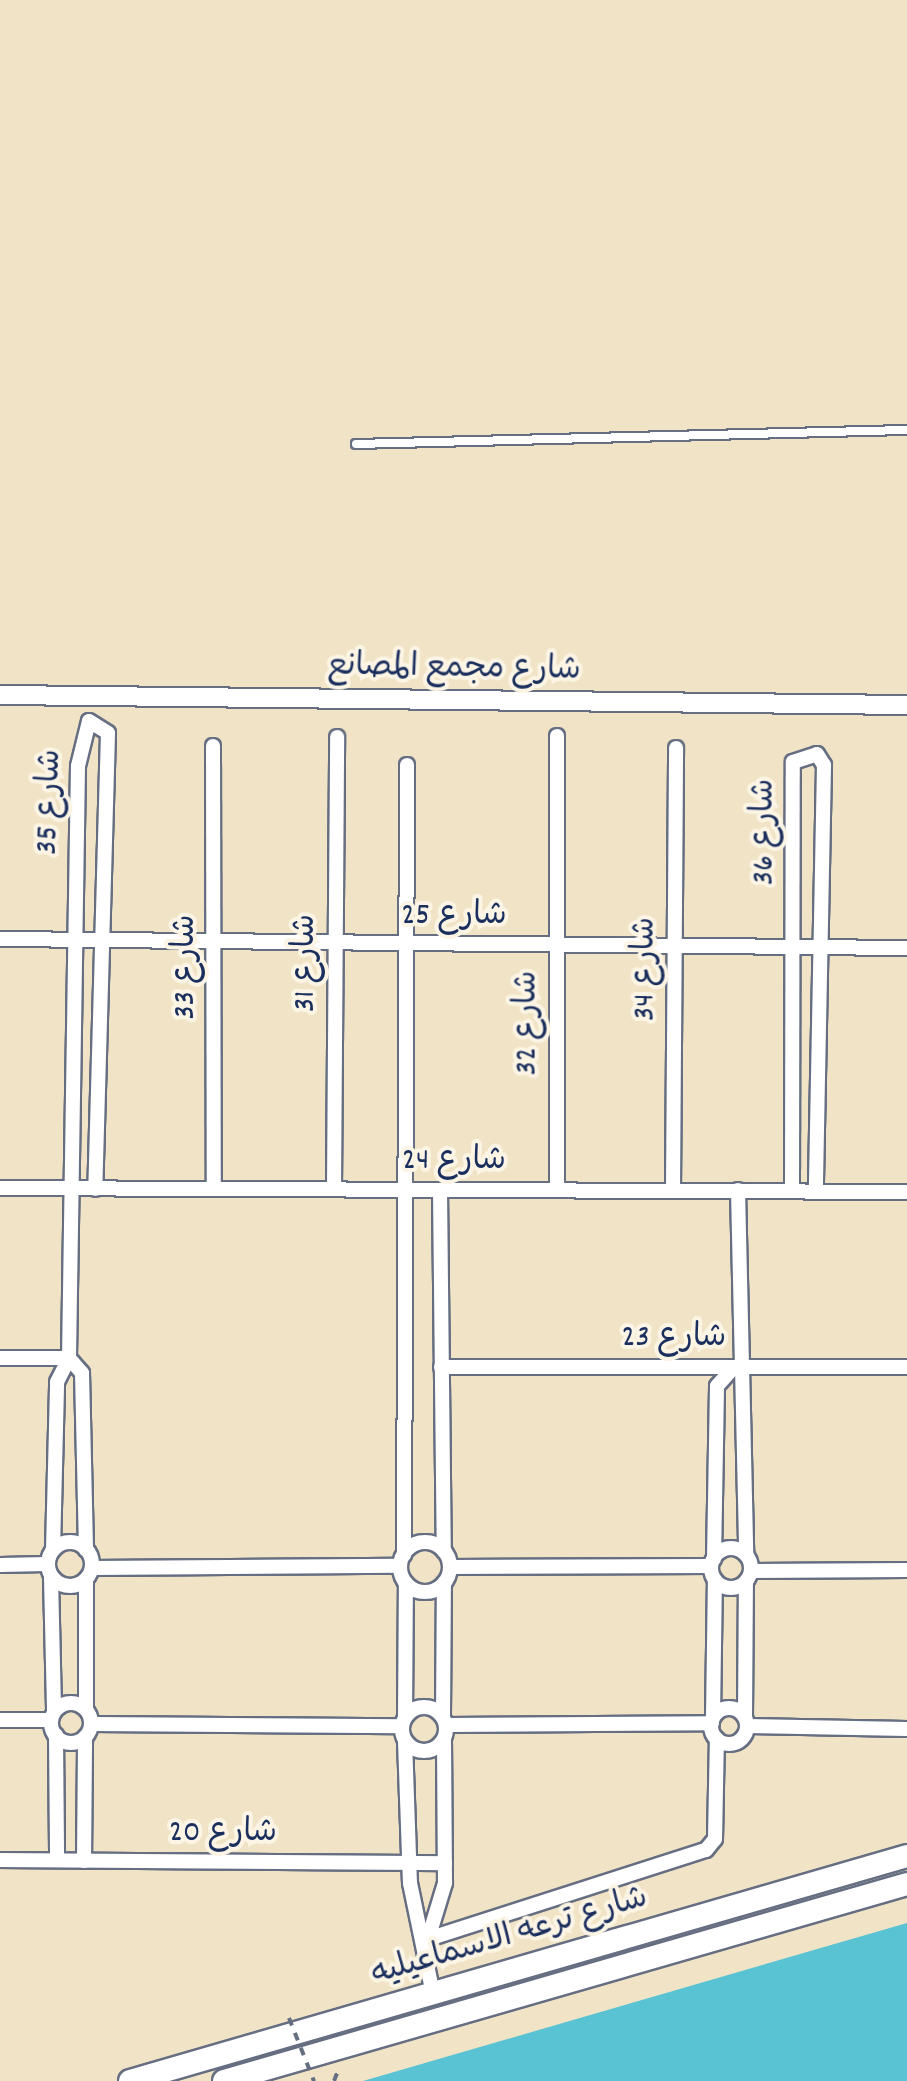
<!DOCTYPE html>
<html>
<head>
<meta charset="utf-8">
<style>
	body { margin:0 }
	#map { position:relative; width:907px; height:2081px; overflow:hidden; background:#f1e4c6; font-family:Dekko,"Playpen Sans Arabic",sans-serif }
	div>[style] { position:absolute }
	[style*='--x'] { left:calc(var(--x)*1px); top:calc(var(--y)*1px); width:calc(var(--w)*1px); rotate:calc(var(--a)*1deg) }
	.water>* { inset:0; background:#59c3d4 }
	.path>* { height:4px; margin-top:-2px; transform-origin:0; background:repeating-linear-gradient(90deg,#666e82 0 8px,transparent 0 16px) }
	.roads { filter:drop-shadow(2px 0 #666e82) drop-shadow(-2px 0 #666e82) drop-shadow(0 2px #666e82) drop-shadow(0 -2px #666e82) }
	.service>* { height:8px; margin:-4px; padding:0 4px; transform-origin:4px; border-radius:4px; background:#fff }
	.minor>* { height:14px; margin:-7px; padding:0 7px; transform-origin:7px; border-radius:7px; background:#fff }
	.minor>.ring { margin:-7px; padding:0; box-sizing:content-box; background:none; border:14px solid #fff; border-radius:50% }
	.tertiary>* { height:18px; margin:-9px; padding:0 9px; transform-origin:9px; border-radius:9px; background:#fff }
	.primary>* { height:22px; margin:-11px; padding:0 11px; transform-origin:11px; border-radius:11px; background:#fff }
	.path-bridge>* { height:4px; margin-top:-2px; transform-origin:0; background:repeating-linear-gradient(90deg,#666e82 0 8px,transparent 0 16px) }
	span { translate:-50% -50%; white-space:nowrap; text-align:center; line-height:1.15; -webkit-text-stroke:8px #fcf5e5; paint-order:stroke }
	.street-label { font-size:32px; color:#1b2f5e }
</style>
</head>
<body>
<div id="map">
	<div class="water">
		<div style="clip-path:polygon(907px 1923px,907px 2081px,363px 2081px)"></div>
	</div>
	<div class="path">
		<div style="--x:334;--y:2081;--w:14;--a:-69"></div>
	</div>
	<div class="roads">
		<div class="service">
			<div style="--x:356;--y:444;--w:551;--a:-1.46"></div>
		</div>
		<div class="minor">
			<div style="--x:213;--y:746;--w:443;--a:89.9"></div>
			<div style="--x:0;--y:939;--w:907;--a:0.57"></div>
			<div style="--x:0;--y:1188;--w:907;--a:0.25"></div>
			<div style="--x:334;--y:1189;--w:452;--a:-89.6"></div>
			<div style="--x:440;--y:1190;--w:361;--a:89.4"></div>
			<div style="--x:557;--y:1190;--w:454;--a:-90"></div>
			<div style="--x:673;--y:1190;--w:442;--a:-89.6"></div>
			<div style="--x:738;--y:1190;--w:365;--a:88.7"></div>
			<div style="--x:792;--y:1190;--w:428;--a:-89.9"></div>
			<div style="--x:793;--y:762;--w:25;--a:-18"></div>
			<div style="--x:817;--y:754;--w:13;--a:58"></div>
			<div style="--x:824;--y:765;--w:426;--a:91.1"></div>
			<div style="--x:0;--y:1358;--w:69;--a:0"></div>
			<div style="--x:69;--y:1358;--w:20;--a:49"></div>
			<div style="--x:82;--y:1373;--w:177;--a:88.7"></div>
			<div style="--x:441;--y:1367;--w:466;--a:0"></div>
			<div class="ring" style="left:48px;top:1542px;width:30px;height:30px"></div>
			<div class="ring" style="left:400px;top:1542px;width:36px;height:36px"></div>
			<div class="ring" style="left:711px;top:1548px;width:26px;height:26px"></div>
			<div style="--x:53;--y:1550;--w:168;--a:-88.6"></div>
			<div style="--x:57;--y:1382;--w:27;--a:-63"></div>
			<div style="--x:69;--y:1358;--w:592;--a:-89.13"></div>
			<div style="--x:78;--y:766;--w:46;--a:-76.3"></div>
			<div style="--x:89;--y:721;--w:22;--a:32"></div>
			<div style="--x:108;--y:733;--w:456;--a:91.6"></div>
			<div style="--x:404;--y:1555;--w:790;--a:-89.78"></div>
			<div style="--x:714;--y:1559;--w:173;--a:-89"></div>
			<div style="--x:717;--y:1386;--w:25;--a:-48"></div>
			<div style="--x:0;--y:1565;--w:47;--a:-1.2"></div>
			<div style="--x:450;--y:1567;--w:261;--a:-0.2"></div>
			<div style="--x:92;--y:1568;--w:308;--a:-0.4"></div>
			<div style="--x:751;--y:1571;--w:156;--a:-0.4"></div>
			<div style="--x:51;--y:1577;--w:135;--a:88.7"></div>
			<div style="--x:86;--y:1580;--w:129;--a:90"></div>
			<div class="ring" style="left:51px;top:1703px;width:26px;height:26px"></div>
			<div class="ring" style="left:402px;top:1707px;width:30px;height:30px"></div>
			<div class="ring" style="left:711px;top:1708px;width:22px;height:22px"></div>
			<div style="--x:443;--y:1715;--w:132;--a:-89.6"></div>
			<div style="--x:405;--y:1717;--w:134;--a:-89.6"></div>
			<div style="--x:745;--y:1717;--w:135;--a:-89.6"></div>
			<div style="--x:713;--y:1718;--w:138;--a:-89.2"></div>
			<div style="--x:0;--y:1720;--w:51;--a:0"></div>
			<div style="--x:92;--y:1724;--w:310;--a:0.4"></div>
			<div style="--x:447;--y:1725;--w:265;--a:-0.4"></div>
			<div style="--x:748;--y:1726;--w:159;--a:1.1"></div>
			<div style="--x:56;--y:1735;--w:125;--a:89.5"></div>
			<div style="--x:405;--y:1741;--w:142;--a:88"></div>
			<div style="--x:410;--y:1883;--w:113;--a:78.3"></div>
			<div style="--x:0;--y:1860;--w:445;--a:0.4"></div>
			<div style="--x:84;--y:1861;--w:124;--a:-89.5"></div>
			<div style="--x:428;--y:1939;--w:292;--a:-17.8"></div>
			<div style="--x:706;--y:1850;--w:14;--a:-51"></div>
			<div style="--x:715;--y:1839;--w:100;--a:-88.9"></div>
			<div style="--x:428;--y:1939;--w:59;--a:-73.1"></div>
			<div style="--x:445;--y:1883;--w:142;--a:-90.4"></div>
		</div>
		<div class="tertiary">
			<div style="--x:0;--y:695;--w:907;--a:0.63"></div>
		</div>
		<div class="primary">
			<div style="--x:130;--y:2081;--w:809;--a:-16.15"></div>
			<div style="--x:224;--y:2081;--w:711;--a:-16.09"></div>
		</div>
	</div>
	<div class="path-bridge">
		<div style="--x:289;--y:2018;--w:68;--a:68.4"></div>
	</div>
	<div class="street-label">
		<span style="left:454px;top:670px;rotate:1deg">شارع مجمع المصانع</span>
		<span style="left:51px;top:802px;rotate:-88deg">شارع 35</span>
		<span style="left:766px;top:832px;rotate:-90deg">شارع 36</span>
		<span style="left:454px;top:917px">شارع 25</span>
		<span style="left:307px;top:963px;rotate:-90deg">شارع 31</span>
		<span style="left:187px;top:967px;rotate:-90deg">شارع 33</span>
		<span style="left:647px;top:969px;rotate:-90deg">شارع 34</span>
		<span style="left:529px;top:1023px;rotate:-90deg">شارع 32</span>
		<span style="left:454px;top:1162px">شارع 24</span>
		<span style="left:674px;top:1339px">شارع 23</span>
		<span style="left:223px;top:1834px">شارع 20</span>
		<span style="left:510px;top:1938px;rotate:-16deg">شارع ترعه الاسماعيليه</span>
	</div>
</div>
</body>
</html>
